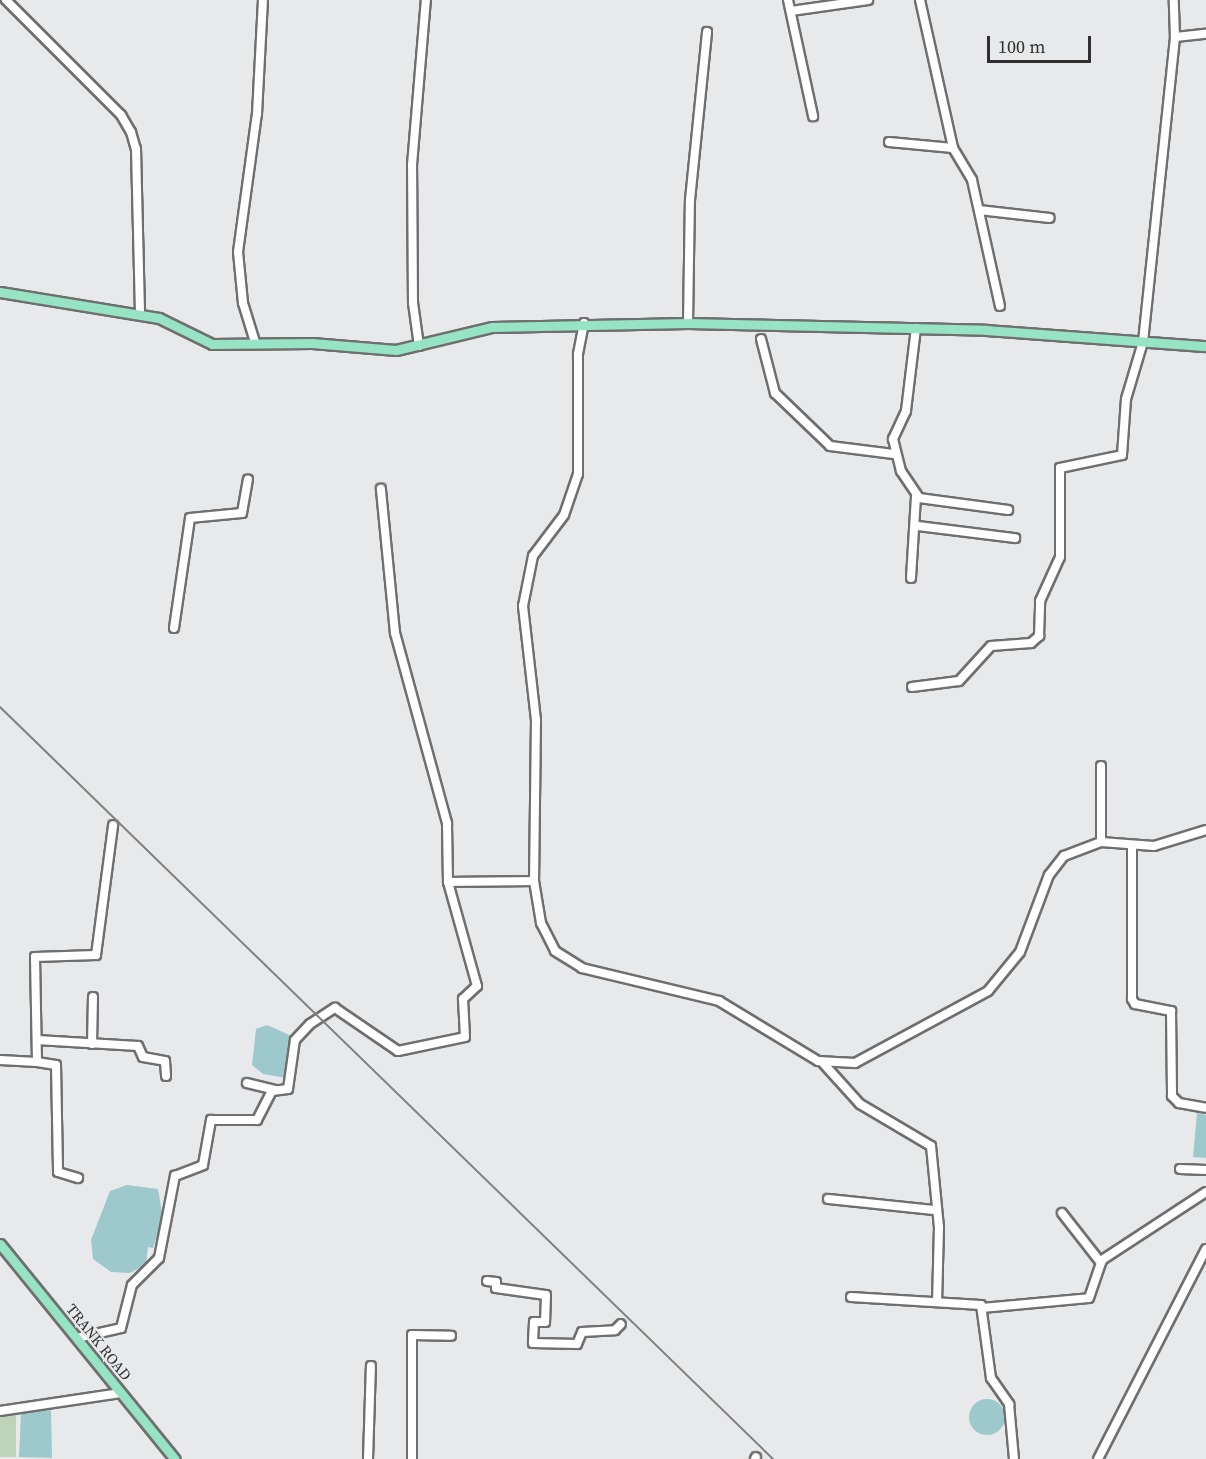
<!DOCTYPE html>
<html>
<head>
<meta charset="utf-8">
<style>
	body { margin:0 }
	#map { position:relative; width:1206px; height:1459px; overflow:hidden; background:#e8e9ea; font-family:"Source Serif 4",serif }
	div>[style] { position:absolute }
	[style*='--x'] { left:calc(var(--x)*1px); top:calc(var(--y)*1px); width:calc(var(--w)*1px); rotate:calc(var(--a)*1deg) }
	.green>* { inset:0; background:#bfd3bb; transform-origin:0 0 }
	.water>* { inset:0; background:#9ec9cc }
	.round { border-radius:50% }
	.roads { filter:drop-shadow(2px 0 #6f6f70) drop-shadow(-2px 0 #6f6f70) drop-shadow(0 2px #6f6f70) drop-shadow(0 -2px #6f6f70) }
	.minor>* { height:8px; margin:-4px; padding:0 4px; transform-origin:4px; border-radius:4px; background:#fff }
	.major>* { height:9px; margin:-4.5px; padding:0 4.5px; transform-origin:4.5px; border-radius:4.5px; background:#97e3c5 }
	.rail>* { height:2px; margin:-1px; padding:0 1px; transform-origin:1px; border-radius:1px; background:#808081 }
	span { translate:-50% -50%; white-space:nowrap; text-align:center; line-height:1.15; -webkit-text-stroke:4.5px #e8e9ea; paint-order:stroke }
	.street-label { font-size:15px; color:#2f2f2f }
	.scale { position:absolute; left:987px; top:36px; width:104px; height:27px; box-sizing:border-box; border:3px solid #2f2f2f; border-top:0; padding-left:8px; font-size:18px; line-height:21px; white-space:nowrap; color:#2f2f2f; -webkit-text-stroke:4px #e8e9ea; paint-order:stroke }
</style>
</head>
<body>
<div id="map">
	<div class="green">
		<div style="left:0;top:1415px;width:16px;height:42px"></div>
	</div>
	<div class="water">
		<div style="clip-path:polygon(267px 1025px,294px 1037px,286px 1078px,263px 1074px,252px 1065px,256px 1029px)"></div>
		<div style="clip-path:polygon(1197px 1113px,1206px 1115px,1206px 1158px,1193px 1157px)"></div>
		<div style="clip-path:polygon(127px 1185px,158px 1189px,163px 1218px,153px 1248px,148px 1247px,146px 1264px,130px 1273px,111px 1272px,93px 1259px,91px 1240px,110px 1191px)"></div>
		<div class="round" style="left:969px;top:1399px;width:36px;height:36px"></div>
		<div style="clip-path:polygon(51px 1410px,52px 1458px,19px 1457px,21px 1413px)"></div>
	</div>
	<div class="roads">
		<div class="minor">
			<div style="--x:6;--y:0;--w:163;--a:45"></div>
			<div style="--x:121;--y:115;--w:20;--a:60"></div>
			<div style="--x:131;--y:132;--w:18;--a:74"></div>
			<div style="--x:136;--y:149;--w:165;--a:88.6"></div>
			<div style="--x:788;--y:0;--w:119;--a:77.8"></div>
			<div style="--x:920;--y:0;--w:152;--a:77.4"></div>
			<div style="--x:953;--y:148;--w:37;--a:59"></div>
			<div style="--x:972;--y:180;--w:129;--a:77.5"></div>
			<div style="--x:791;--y:11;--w:78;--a:-8.1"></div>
			<div style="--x:1175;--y:37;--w:31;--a:-6"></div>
			<div style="--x:889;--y:142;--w:64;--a:5.4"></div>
			<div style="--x:979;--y:210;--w:71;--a:6.4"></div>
			<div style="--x:584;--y:323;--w:32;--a:101"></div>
			<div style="--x:578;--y:354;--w:120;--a:90"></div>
			<div style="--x:578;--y:474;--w:43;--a:108.9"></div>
			<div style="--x:564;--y:515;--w:51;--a:127.1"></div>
			<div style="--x:533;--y:556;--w:51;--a:101.3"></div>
			<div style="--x:523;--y:606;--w:115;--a:83.5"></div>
			<div style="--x:536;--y:720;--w:161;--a:90.7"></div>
			<div style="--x:534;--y:881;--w:43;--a:80.5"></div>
			<div style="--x:541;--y:923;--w:31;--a:63"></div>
			<div style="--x:555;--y:951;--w:32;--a:32"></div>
			<div style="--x:582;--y:968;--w:141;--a:13.5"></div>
			<div style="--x:719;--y:1001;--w:116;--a:31.2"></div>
			<div style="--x:818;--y:1061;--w:37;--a:3"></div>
			<div style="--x:855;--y:1063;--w:151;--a:-28.4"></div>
			<div style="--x:988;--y:991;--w:50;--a:-50.6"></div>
			<div style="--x:1020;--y:952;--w:82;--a:-69.4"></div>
			<div style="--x:1049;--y:875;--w:24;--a:-52"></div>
			<div style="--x:1064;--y:856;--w:40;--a:-21"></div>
			<div style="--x:1101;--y:842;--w:53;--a:4.3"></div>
			<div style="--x:1154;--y:846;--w:54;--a:-17.1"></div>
			<div style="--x:688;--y:323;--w:123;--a:-89.1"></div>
			<div style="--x:690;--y:200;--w:169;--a:-84.2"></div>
			<div style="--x:916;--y:328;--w:84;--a:96.9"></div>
			<div style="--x:906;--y:411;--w:31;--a:115"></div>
			<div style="--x:893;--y:439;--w:33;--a:76"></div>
			<div style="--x:901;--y:471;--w:32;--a:56"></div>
			<div style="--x:919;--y:498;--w:90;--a:7.7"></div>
			<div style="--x:761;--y:339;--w:56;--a:75.5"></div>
			<div style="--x:775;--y:393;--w:76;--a:43.9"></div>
			<div style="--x:830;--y:446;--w:64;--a:7.1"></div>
			<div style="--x:255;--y:342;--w:41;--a:-107.1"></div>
			<div style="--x:243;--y:303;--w:51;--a:-95.6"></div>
			<div style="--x:238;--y:252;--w:139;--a:-82.2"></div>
			<div style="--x:257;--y:114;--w:114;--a:-87"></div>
			<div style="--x:419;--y:346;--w:43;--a:-97.9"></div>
			<div style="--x:413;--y:303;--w:138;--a:-90.4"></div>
			<div style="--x:412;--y:165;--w:166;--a:-85.2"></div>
			<div style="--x:918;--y:526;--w:98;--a:7.1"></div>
			<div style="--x:911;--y:578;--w:82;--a:-86.5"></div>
			<div style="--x:174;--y:628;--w:111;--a:-81.7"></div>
			<div style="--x:190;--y:518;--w:52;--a:-5.5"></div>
			<div style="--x:242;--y:513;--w:34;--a:-80"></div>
			<div style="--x:912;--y:687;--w:47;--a:-7.3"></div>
			<div style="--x:959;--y:681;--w:47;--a:-47.6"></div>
			<div style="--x:991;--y:646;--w:40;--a:-4.3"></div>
			<div style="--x:1031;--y:643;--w:11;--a:-41"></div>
			<div style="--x:1039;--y:636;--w:35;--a:-88"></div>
			<div style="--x:1040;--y:601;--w:48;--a:-65.6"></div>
			<div style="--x:1060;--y:557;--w:89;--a:-90"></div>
			<div style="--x:1060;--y:468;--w:63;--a:-11.8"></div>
			<div style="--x:1122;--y:455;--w:56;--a:-85.9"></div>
			<div style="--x:1126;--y:399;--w:59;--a:-73.4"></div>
			<div style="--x:1143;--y:342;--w:307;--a:-84"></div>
			<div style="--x:1175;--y:37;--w:37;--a:-92"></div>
			<div style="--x:1101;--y:766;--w:76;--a:90"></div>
			<div style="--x:1132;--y:848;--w:151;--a:90"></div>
			<div style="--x:1132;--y:999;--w:6;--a:59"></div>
			<div style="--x:1135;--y:1004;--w:37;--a:11"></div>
			<div style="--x:1171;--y:1011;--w:85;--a:89.3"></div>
			<div style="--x:1172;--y:1096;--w:10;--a:45"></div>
			<div style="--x:1179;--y:1103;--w:27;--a:10"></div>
			<div style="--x:448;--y:882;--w:86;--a:-0.7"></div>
			<div style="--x:37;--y:1040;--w:101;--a:3.4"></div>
			<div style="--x:138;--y:1046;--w:12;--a:66"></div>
			<div style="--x:143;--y:1057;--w:22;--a:10"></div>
			<div style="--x:165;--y:1061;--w:15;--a:86"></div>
			<div style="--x:92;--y:1044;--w:47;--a:-88.8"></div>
			<div style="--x:0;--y:1060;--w:37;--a:3"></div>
			<div style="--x:37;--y:1062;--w:105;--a:-91.1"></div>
			<div style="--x:35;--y:957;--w:61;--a:-1.9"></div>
			<div style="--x:96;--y:955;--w:131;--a:-82.5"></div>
			<div style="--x:37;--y:1062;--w:19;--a:9"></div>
			<div style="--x:56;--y:1065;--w:107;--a:88.9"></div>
			<div style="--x:58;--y:1172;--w:21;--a:17"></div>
			<div style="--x:823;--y:1063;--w:55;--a:47.9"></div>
			<div style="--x:860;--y:1104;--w:82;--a:30.6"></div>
			<div style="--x:931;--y:1146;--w:81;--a:84.4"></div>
			<div style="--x:939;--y:1227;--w:74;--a:91.5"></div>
			<div style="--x:247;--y:1083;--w:29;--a:14"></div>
			<div style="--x:1180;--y:1169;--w:26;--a:2"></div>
			<div style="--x:828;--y:1199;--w:107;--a:5.9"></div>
			<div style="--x:1062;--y:1213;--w:63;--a:52"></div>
			<div style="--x:487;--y:1281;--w:9;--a:6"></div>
			<div style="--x:496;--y:1282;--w:6;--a:90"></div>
			<div style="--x:496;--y:1288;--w:50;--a:8"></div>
			<div style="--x:546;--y:1295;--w:27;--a:92"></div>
			<div style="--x:545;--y:1322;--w:11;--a:180"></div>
			<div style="--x:534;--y:1322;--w:21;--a:93"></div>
			<div style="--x:533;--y:1343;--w:44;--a:1.3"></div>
			<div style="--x:577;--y:1344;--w:13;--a:-67"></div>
			<div style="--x:582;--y:1332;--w:33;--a:-3"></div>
			<div style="--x:615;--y:1330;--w:8;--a:-45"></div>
			<div style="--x:851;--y:1297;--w:130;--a:3.5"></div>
			<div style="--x:981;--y:1305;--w:74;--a:82.2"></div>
			<div style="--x:991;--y:1378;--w:32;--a:55"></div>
			<div style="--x:1009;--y:1404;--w:55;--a:84.8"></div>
			<div style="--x:982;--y:1308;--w:107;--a:-5.3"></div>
			<div style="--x:1089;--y:1298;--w:40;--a:-71.1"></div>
			<div style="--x:1102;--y:1260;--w:124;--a:-33.2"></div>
			<div style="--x:77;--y:1338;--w:45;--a:-12.8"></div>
			<div style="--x:121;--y:1328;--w:44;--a:-75.7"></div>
			<div style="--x:132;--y:1285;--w:38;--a:-45"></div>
			<div style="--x:159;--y:1258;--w:84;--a:-79"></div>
			<div style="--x:175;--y:1176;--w:30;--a:-21"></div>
			<div style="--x:203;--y:1165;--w:46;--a:-79.9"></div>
			<div style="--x:211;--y:1120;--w:46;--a:0"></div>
			<div style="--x:257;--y:1120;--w:33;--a:-63"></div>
			<div style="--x:272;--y:1091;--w:16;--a:-7"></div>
			<div style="--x:288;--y:1089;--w:49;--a:-81.9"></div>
			<div style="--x:295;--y:1040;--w:22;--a:-47"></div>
			<div style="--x:310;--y:1024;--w:30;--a:-33"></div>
			<div style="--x:335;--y:1008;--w:76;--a:34.3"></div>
			<div style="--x:398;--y:1051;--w:68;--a:-11.8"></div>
			<div style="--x:465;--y:1037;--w:38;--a:-93"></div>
			<div style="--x:463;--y:999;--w:19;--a:-43"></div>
			<div style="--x:477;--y:986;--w:108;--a:-105.6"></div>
			<div style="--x:448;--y:882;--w:59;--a:-91"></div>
			<div style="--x:447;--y:823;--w:197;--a:-105.3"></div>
			<div style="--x:395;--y:633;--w:145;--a:-95.6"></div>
			<div style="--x:0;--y:1411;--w:122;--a:-8.5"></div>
			<div style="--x:368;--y:1459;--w:93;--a:-88.2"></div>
			<div style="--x:412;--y:1459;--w:124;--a:-90"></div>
			<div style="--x:412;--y:1335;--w:39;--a:1"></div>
			<div style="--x:755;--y:1459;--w:2;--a:-63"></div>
			<div style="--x:1098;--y:1459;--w:236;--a:-62.8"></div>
		</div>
		<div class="major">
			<div style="--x:0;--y:292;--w:161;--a:9.3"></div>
			<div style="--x:159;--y:318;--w:59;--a:26.1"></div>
			<div style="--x:212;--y:344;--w:100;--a:-0.6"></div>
			<div style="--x:312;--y:343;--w:84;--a:4.8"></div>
			<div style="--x:396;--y:350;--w:99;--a:-13.5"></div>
			<div style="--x:492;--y:327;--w:196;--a:-1.2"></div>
			<div style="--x:688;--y:323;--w:298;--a:1.3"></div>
			<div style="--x:986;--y:330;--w:221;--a:4.2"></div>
			<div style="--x:0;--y:1244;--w:277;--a:50.9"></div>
		</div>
	</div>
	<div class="rail">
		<div style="--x:0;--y:707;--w:1078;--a:44.21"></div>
	</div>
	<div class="street-label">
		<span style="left:99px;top:1342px;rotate:51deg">TRANK ROAD</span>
	</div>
	<div class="scale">100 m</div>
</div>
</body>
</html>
